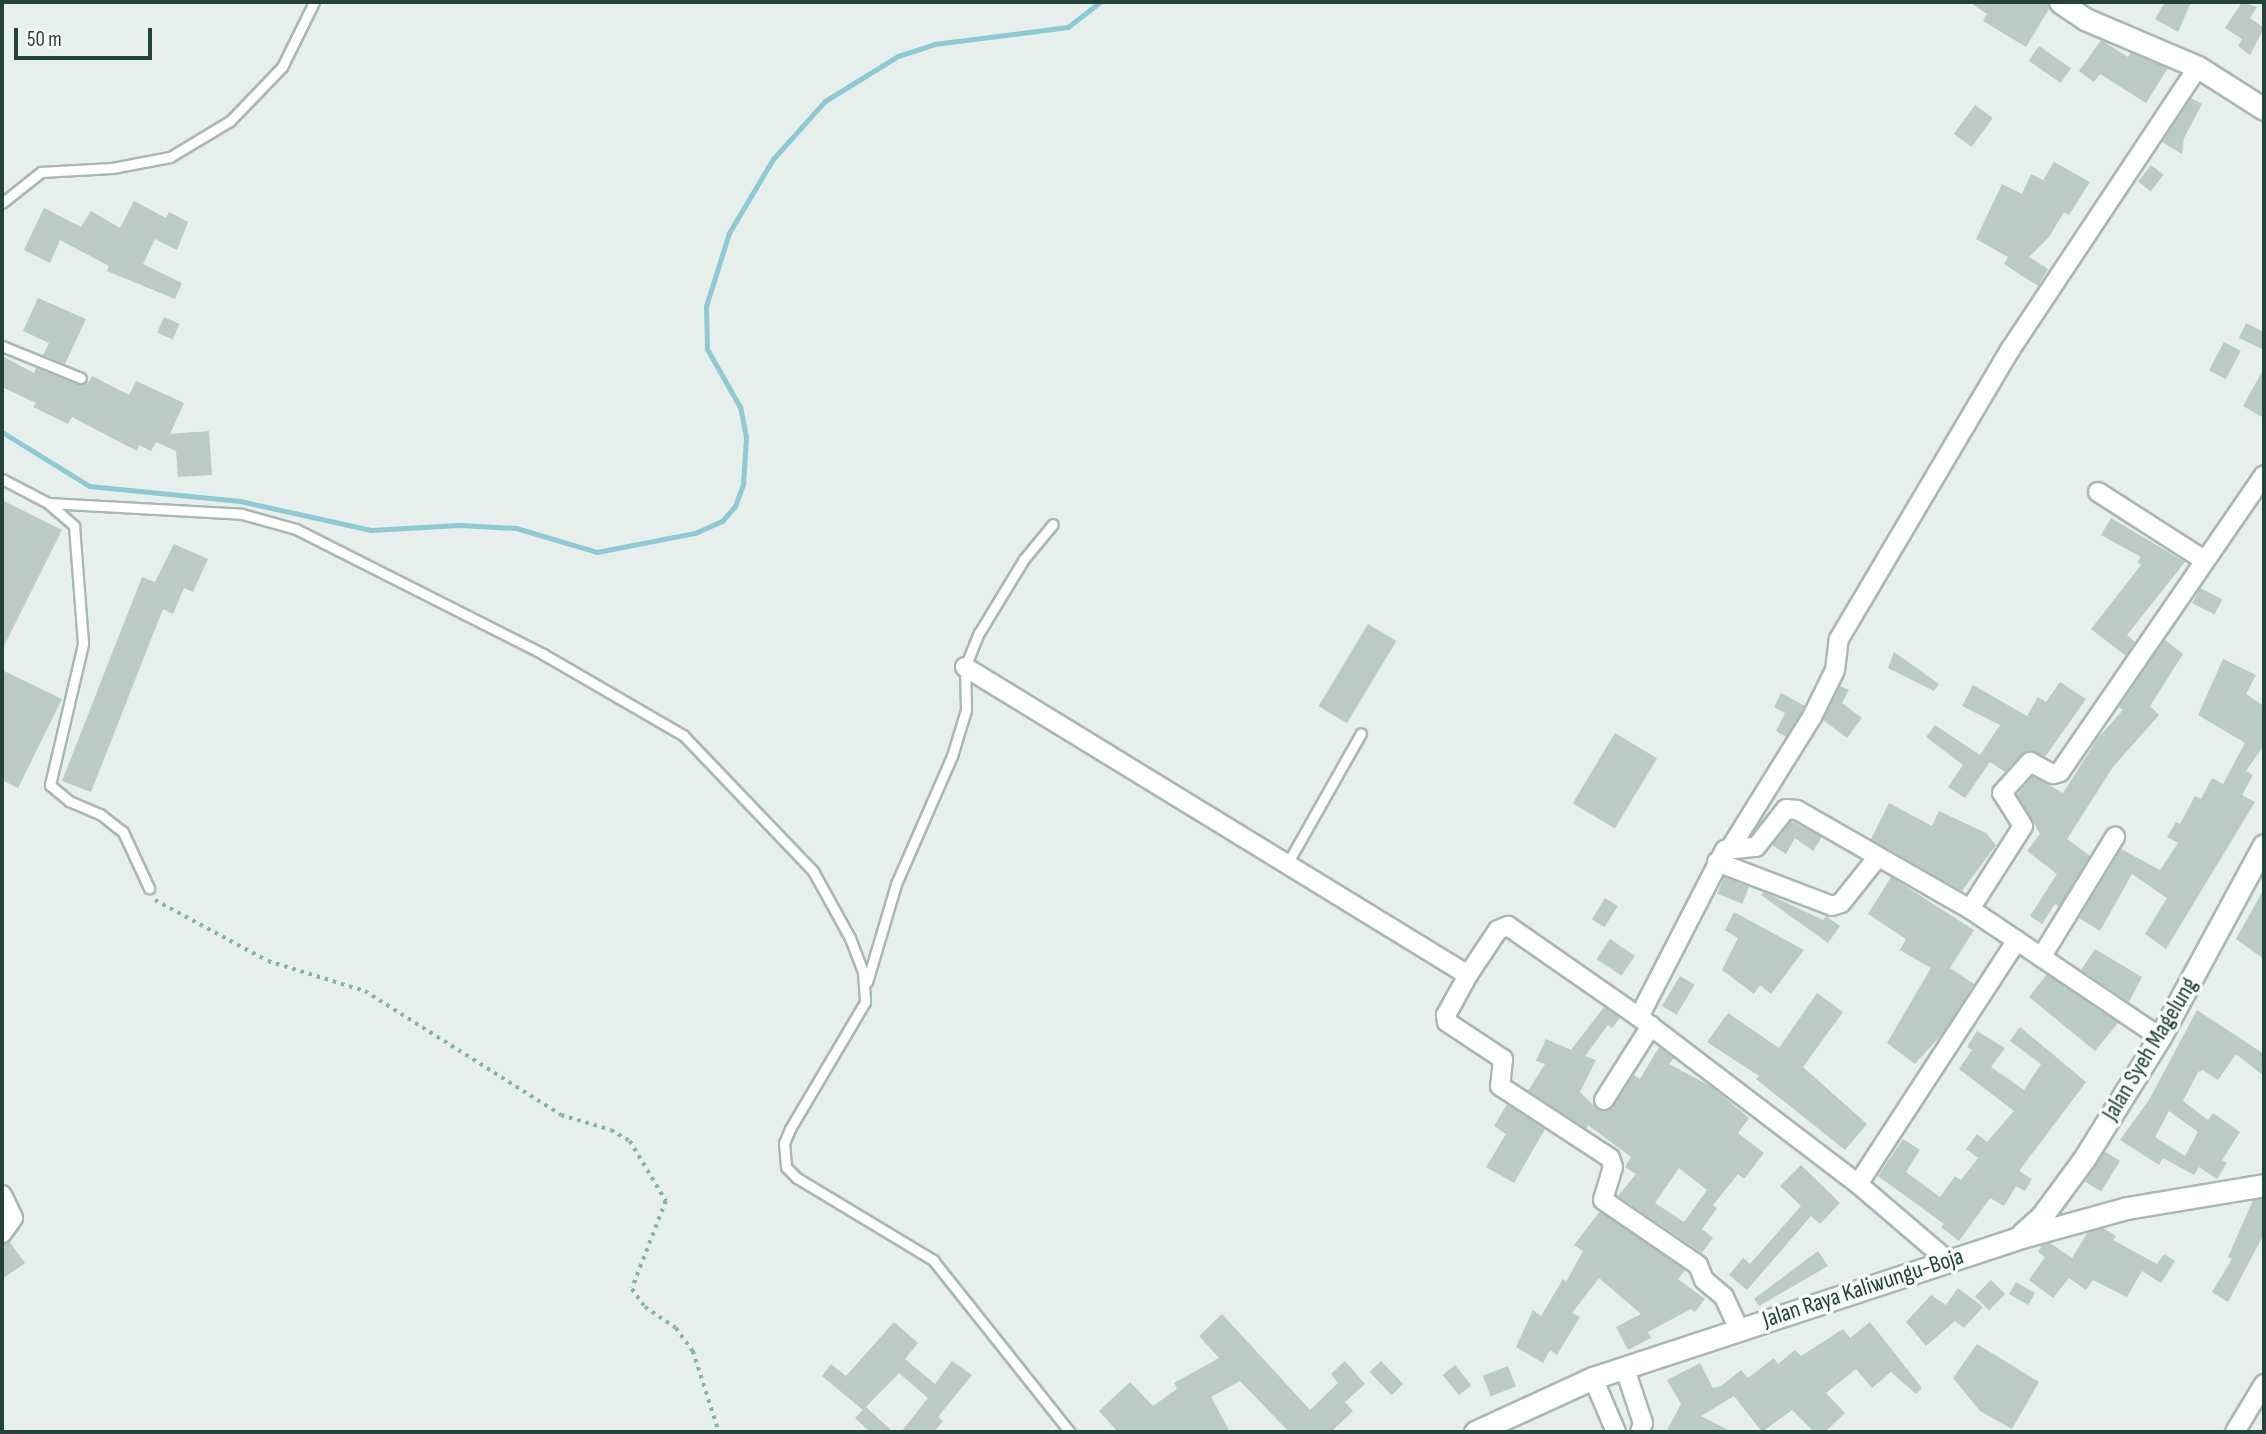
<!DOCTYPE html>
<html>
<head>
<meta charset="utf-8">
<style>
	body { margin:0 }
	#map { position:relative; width:2266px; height:1434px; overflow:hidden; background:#e6efeb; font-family:"Sofia Sans Condensed",sans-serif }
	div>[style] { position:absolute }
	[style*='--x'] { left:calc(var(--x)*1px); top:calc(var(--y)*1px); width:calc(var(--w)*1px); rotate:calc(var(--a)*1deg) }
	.stream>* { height:5px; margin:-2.5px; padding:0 2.5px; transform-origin:2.5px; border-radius:2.5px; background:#8ec9d4 }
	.building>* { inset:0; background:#bbcac4; transform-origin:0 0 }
	.path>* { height:3.5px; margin-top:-1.75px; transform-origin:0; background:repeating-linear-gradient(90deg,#86b3a5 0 3.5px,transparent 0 8.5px) }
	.roads { filter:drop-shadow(2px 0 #a8b8b2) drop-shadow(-2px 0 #a8b8b2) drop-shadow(0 2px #a8b8b2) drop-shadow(0 -2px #a8b8b2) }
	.lane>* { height:9px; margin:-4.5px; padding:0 4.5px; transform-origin:4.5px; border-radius:4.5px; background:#fff }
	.street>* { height:18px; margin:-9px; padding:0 9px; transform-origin:9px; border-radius:9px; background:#fff }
	.secondary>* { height:21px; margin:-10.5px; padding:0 10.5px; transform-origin:10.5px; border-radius:10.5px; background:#fff }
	span { translate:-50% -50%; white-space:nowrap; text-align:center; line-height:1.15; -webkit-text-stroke:7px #f7fbf9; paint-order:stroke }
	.street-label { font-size:24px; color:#24423a }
	.frame { position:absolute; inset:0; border:4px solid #24423a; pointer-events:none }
	.scale { position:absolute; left:14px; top:28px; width:138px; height:32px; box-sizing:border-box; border:4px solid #24423a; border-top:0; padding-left:9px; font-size:21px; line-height:24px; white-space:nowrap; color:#24423a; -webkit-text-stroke:5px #f7fbf9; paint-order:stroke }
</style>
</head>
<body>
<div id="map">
	<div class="stream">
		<div style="--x:2;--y:432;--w:102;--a:31.8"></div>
		<div style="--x:89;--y:486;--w:152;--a:5.7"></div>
		<div style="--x:240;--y:501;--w:134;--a:12.5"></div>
		<div style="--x:371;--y:530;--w:88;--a:-3.3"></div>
		<div style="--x:459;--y:525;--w:57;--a:3"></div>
		<div style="--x:516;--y:528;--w:84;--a:16.5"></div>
		<div style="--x:597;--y:552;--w:100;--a:-11"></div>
		<div style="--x:695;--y:533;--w:30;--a:-24"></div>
		<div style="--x:722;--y:521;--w:20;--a:-49"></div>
		<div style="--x:735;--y:506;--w:23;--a:-70"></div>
		<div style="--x:743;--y:484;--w:47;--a:-86.3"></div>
		<div style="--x:746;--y:437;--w:31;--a:-101"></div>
		<div style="--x:740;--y:407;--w:67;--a:-119.6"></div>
		<div style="--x:707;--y:349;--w:43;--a:-91.3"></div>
		<div style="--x:706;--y:306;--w:77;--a:-72.5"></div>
		<div style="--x:729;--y:233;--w:86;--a:-59.3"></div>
		<div style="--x:773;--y:159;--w:78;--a:-48.1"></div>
		<div style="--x:825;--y:101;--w:86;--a:-31.7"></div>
		<div style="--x:898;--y:56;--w:38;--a:-18"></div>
		<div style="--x:934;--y:44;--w:135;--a:-7.2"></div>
		<div style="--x:1068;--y:27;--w:41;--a:-38"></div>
	</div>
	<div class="building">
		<div style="clip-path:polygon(1969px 2px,2047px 2px,2049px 9px,2026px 47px,1983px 21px,1987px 14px)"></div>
		<div style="clip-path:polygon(2165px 2px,2191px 2px,2178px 32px,2155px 19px)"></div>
		<div style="clip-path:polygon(2242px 2px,2257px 7px,2250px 18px,2264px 28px,2250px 55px,2238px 46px,2242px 39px,2225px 28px)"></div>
		<div style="clip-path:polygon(2101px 40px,2128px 57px,2131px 53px,2168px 68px,2146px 103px,2100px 74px,2094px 82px,2079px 71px)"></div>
		<div style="left:2039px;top:46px;width:39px;height:18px;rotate:35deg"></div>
		<div style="clip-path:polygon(2191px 98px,2202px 104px,2184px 138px,2182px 154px,2162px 142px)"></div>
		<div style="left:1975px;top:105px;width:22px;height:36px;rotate:36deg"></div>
		<div style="clip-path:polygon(2054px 162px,2090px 182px,2069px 215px,2064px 212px,2049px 237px,2029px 257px,2048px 269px,2038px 286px,2004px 264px,2008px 257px,1976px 239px,2002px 184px,2022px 194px,2031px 174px,2043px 180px)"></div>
		<div style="left:2151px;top:165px;width:16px;height:21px;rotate:38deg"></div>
		<div style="clip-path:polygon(134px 201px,166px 218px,169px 212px,188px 222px,177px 250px,155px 239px,143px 264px,182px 283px,175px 299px,107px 271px,109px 266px,60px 240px,50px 263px,24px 250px,44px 208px,81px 227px,91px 211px,120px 228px)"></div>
		<div style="clip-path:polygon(38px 298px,86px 319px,65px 364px,43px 355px,49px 343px,23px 331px)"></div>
		<div style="left:164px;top:317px;width:17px;height:17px;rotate:24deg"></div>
		<div style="clip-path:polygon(2246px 323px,2264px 332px,2264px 350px,2239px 338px)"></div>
		<div style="left:2224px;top:342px;width:19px;height:32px;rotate:28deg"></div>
		<div style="clip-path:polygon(2px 356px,34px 373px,36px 368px,79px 385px,87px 384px,92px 376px,129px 395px,136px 381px,184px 403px,170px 434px,209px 431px,212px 475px,178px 477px,176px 451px,156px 442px,151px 451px,139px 445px,137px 451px,72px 417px,68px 424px,33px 407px,36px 403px,2px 387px)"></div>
		<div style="clip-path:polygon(2264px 368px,2264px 418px,2243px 406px)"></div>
		<div style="clip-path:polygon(2px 500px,62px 530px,2px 650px)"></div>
		<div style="clip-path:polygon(2111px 518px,2185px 562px,2127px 635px,2135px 642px,2126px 656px,2091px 629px,2141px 565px,2137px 562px,2141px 557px,2101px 535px)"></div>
		<div style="clip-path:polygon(174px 544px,208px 559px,193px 592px,184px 588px,173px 614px,163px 609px,91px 792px,62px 781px,142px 577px,155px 582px)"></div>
		<div style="left:2200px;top:588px;width:25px;height:17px;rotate:27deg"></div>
		<div style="left:1368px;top:624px;width:33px;height:96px;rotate:31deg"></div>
		<div style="clip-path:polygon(2165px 640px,2183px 654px,2150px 706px,2159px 715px,2113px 767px,2067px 839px,2090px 856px,2059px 907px,2055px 904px,2042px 924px,2030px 916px,2057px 874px,2027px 851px,2040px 834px,2017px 795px,2033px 776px,2063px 793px,2098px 738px,2123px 710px,2119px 707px)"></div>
		<div style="clip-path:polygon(1894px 652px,1939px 684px,1934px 691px,1888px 668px)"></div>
		<div style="clip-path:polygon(2223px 659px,2256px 675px,2246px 694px,2264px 706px,2264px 745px,2246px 771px,2253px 775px,2242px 795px,2255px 802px,2166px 949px,2145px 934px,2167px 898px,2132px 874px,2100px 931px,2079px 918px,2121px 849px,2160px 870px,2178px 843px,2167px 837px,2176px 822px,2180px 824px,2195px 796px,2201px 799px,2212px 778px,2223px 784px,2245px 743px,2198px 715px)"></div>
		<div style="clip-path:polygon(2px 670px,62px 699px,18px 788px,2px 780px)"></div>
		<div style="clip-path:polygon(2060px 682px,2086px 699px,2045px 757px,2026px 751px,2005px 772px,1990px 762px,1965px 798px,1948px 787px,1963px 765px,1926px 737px,1935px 725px,1980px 755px,2000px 725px,1962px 706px,1973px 685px,2027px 716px,2038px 697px,2046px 702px)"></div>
		<div style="clip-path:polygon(1840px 686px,1849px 690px,1842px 703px,1862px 718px,1847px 738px,1823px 720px)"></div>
		<div style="clip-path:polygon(1781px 693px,1805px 706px,1786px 737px,1776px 731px,1785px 713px,1774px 707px)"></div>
		<div style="left:1615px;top:733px;width:49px;height:82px;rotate:31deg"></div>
		<div style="clip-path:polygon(1889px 803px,1932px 826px,1939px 811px,1986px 833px,1996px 845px,1962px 891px,1871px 839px)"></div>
		<div style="clip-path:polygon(1791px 821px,1822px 837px,1813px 851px,1795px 838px,1786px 854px,1772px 845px)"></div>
		<div style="left:1724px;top:877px;width:27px;height:18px;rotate:22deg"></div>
		<div style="clip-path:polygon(1891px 877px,1974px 930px,1950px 968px,1974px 984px,1944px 1032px,1915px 1064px,1887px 1043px,1931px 968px,1900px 950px,1906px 939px,1868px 914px)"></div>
		<div style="clip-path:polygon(2264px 889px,2264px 959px,2236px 939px)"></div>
		<div style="clip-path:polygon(1764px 892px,1823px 920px,1826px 916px,1840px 926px,1828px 943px,1761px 895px)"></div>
		<div style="left:1605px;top:898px;width:15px;height:25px;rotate:32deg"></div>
		<div style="clip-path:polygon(1734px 912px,1804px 950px,1771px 994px,1760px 985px,1754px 994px,1722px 970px,1738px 938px,1725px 930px)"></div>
		<div style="left:1610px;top:939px;width:30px;height:24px;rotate:34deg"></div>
		<div style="clip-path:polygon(2095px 949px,2142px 977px,2129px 1002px,2081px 970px)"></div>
		<div style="clip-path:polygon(2047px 974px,2118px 1023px,2095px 1051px,2029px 997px)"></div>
		<div style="left:1680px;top:976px;width:17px;height:35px;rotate:31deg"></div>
		<div style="clip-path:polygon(1817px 993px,1843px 1012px,1803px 1067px,1867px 1124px,1845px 1150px,1756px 1079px,1759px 1076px,1707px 1042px,1728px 1013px,1779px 1048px)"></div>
		<div style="clip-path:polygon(evenodd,1604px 1007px,1620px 1018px,1612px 1028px,1608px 1025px,1585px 1056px,1596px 1060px,1580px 1092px,1597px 1109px,1613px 1107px,1634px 1075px,1640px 1079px,1659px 1047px,1674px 1058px,1669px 1064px,1712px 1087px,1749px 1118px,1738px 1133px,1764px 1153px,1744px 1179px,1738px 1174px,1713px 1205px,1717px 1208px,1702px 1229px,1713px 1238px,1702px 1253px,1618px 1196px,1636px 1174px,1625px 1167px,1631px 1157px,1588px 1125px,1586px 1129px,1528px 1091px,1545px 1064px,1536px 1061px,1546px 1039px,1571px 1050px,1604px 1007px,1679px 1168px,1707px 1190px,1684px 1222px,1655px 1203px,1679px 1168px)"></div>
		<div style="clip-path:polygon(evenodd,2197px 1010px,2264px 1054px,2264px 1076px,2236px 1054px,2218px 1080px,2203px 1070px,2198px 1072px,2183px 1101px,2208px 1120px,2213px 1113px,2240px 1132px,2222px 1160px,2227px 1163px,2217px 1179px,2199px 1167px,2194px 1175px,2163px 1158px,2159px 1165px,2120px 1140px,2149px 1100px,2197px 1010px,2169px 1111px,2198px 1132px,2185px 1156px,2155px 1137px,2169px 1111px)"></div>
		<div style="clip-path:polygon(2020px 1027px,2086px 1082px,2019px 1171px,2032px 1179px,2025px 1191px,2016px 1186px,2004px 1206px,1990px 1198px,1959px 1241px,1941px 1227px,1944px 1224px,1878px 1176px,1903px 1139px,1920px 1150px,1906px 1172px,1940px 1197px,1955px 1176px,1961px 1180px,1978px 1158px,1966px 1149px,1977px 1134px,1987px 1142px,2014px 1111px,1959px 1069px,1972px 1050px,1967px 1047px,1977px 1031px,2005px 1048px,1991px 1067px,2024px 1090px,2041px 1064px,2010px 1041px)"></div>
		<div style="clip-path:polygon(1507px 1104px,1545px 1129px,1514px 1183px,1486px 1167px,1506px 1134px,1494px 1126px)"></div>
		<div style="left:2104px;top:1151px;width:19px;height:36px;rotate:32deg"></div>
		<div style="clip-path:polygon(1801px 1165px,1840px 1203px,1820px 1224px,1811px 1216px,1747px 1290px,1729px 1275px,1743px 1258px,1750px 1264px,1801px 1206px,1780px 1186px)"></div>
		<div style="clip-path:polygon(2264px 1198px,2264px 1234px,2228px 1302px,2212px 1292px,2232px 1259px,2228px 1257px,2253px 1200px)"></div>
		<div style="clip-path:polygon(1600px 1211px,1685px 1270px,1678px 1279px,1705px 1299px,1695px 1312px,1691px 1309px,1648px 1332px,1651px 1338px,1628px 1350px,1616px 1327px,1641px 1314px,1599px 1278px,1572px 1313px,1580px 1317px,1557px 1355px,1550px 1350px,1543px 1363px,1516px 1347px,1533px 1310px,1541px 1316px,1563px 1279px,1566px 1282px,1583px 1251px,1574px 1245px)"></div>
		<div style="clip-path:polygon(2103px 1228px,2116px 1236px,2113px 1240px,2157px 1264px,2164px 1254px,2175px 1261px,2161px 1283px,2142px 1271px,2127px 1297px,2093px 1280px,2086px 1290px,2069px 1278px,2053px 1298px,2029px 1280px,2045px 1257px,2038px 1252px,2042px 1245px,2050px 1243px,2072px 1258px,2088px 1232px)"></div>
		<div style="clip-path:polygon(9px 1241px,25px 1263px,2px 1279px,2px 1244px)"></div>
		<div style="clip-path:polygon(1818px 1251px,1828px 1266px,1759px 1306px,1754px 1299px)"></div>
		<div style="left:1991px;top:1280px;width:20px;height:23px;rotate:45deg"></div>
		<div style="left:2016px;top:1282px;width:22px;height:14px;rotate:30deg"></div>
		<div style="clip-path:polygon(1958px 1288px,1983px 1307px,1964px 1328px,1955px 1321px,1926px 1346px,1906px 1322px,1931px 1295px,1946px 1305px)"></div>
		<div style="clip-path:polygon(1222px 1314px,1310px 1410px,1338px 1383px,1331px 1374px,1345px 1361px,1365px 1384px,1345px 1402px,1353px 1411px,1331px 1432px,1289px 1432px,1240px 1381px,1211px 1397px,1230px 1432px,1118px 1432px,1099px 1411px,1130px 1382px,1153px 1406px,1177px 1389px,1174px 1383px,1219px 1358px,1199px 1336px)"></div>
		<div style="clip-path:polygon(894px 1322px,918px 1343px,905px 1359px,935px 1384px,952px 1361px,972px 1375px,938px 1417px,943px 1421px,934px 1432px,901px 1432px,928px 1398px,899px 1373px,863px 1410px,822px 1376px,831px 1364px,846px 1376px)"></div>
		<div style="clip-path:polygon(1870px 1322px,1922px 1388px,1916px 1394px,1891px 1372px,1872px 1388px,1856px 1369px,1826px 1393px,1845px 1413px,1825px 1432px,1814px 1432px,1792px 1410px,1762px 1432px,1734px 1396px,1701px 1416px,1732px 1432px,1666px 1432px,1681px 1404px,1667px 1380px,1700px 1363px,1713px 1388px,1721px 1386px,1741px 1370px,1748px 1378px,1774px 1358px,1778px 1364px,1795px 1350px,1801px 1356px,1843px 1329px,1850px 1338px)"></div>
		<div style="clip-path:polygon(1977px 1344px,2039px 1382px,2012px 1429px,1980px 1411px,1953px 1378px)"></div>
		<div style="left:1381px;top:1361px;width:32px;height:16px;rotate:46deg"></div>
		<div style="left:1455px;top:1365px;width:26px;height:16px;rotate:51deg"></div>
		<div style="left:1508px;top:1366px;width:22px;height:27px;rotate:69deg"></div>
		<div style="clip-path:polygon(866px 1407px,893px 1432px,870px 1432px,855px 1418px)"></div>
	</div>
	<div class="path">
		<div style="--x:155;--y:900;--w:128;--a:28.4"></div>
		<div style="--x:268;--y:961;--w:102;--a:17.2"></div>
		<div style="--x:365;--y:991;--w:232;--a:32.3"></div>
		<div style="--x:561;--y:1115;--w:52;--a:16.7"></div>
		<div style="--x:611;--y:1130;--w:22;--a:30"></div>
		<div style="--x:630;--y:1141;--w:70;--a:59"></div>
		<div style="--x:666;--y:1201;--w:94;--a:111.1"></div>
		<div style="--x:632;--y:1289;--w:22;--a:54"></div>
		<div style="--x:645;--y:1307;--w:37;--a:34"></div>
		<div style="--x:676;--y:1328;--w:29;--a:54"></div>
		<div style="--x:693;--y:1351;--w:85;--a:72.2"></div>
	</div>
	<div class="roads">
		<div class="lane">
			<div style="--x:2;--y:203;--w:50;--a:-38.5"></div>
			<div style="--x:41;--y:172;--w:71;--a:-3.2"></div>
			<div style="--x:112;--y:168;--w:59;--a:-10.7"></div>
			<div style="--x:170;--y:157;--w:70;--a:-31"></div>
			<div style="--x:230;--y:121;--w:75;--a:-46.1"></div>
			<div style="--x:282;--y:67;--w:72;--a:-63.8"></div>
			<div style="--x:2;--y:346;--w:85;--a:22.1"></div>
			<div style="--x:2;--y:479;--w:52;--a:27.6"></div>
			<div style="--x:48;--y:503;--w:194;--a:3.2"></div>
			<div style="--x:242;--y:514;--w:56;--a:15.5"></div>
			<div style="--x:296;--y:529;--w:277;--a:26.8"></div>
			<div style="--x:543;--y:654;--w:162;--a:30.1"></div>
			<div style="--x:683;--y:735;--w:188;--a:46.3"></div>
			<div style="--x:813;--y:871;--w:77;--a:61.1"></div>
			<div style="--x:850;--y:938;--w:36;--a:69"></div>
			<div style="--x:863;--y:972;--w:30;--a:86"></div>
			<div style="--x:865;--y:1002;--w:147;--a:120.6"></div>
			<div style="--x:790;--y:1129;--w:15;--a:113"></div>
			<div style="--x:784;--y:1143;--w:24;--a:85"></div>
			<div style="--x:786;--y:1167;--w:16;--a:45"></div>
			<div style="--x:797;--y:1178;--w:159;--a:31.1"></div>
			<div style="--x:933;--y:1260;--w:220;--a:51.5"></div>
			<div style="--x:48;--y:503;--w:35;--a:41"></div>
			<div style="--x:74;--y:526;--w:118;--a:85.6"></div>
			<div style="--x:83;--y:644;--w:145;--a:103.2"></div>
			<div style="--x:50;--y:785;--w:25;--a:40"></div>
			<div style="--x:69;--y:801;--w:34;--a:23"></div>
			<div style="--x:100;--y:814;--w:29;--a:38"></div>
			<div style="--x:123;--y:832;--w:62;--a:65.1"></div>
			<div style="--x:1287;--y:864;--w:150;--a:-60.5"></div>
			<div style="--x:867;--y:982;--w:102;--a:-73.5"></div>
			<div style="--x:896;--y:884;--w:140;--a:-66.4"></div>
			<div style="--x:952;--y:756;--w:48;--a:-73.1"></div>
			<div style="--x:966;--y:710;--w:43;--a:-91.3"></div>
			<div style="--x:965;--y:667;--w:37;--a:-68"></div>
			<div style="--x:979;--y:633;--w:87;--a:-58.7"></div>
			<div style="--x:1024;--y:559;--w:45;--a:-50.4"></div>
		</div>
		<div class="street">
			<div style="--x:2098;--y:492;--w:126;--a:32.7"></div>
			<div style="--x:965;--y:667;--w:590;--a:31.48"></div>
			<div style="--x:1468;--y:975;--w:54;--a:-56.3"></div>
			<div style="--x:1498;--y:930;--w:11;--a:-22"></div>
			<div style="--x:1508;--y:926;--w:160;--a:34.8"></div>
			<div style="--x:1731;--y:847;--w:153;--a:-58.1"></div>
			<div style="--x:1812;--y:717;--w:52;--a:-63.9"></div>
			<div style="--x:1835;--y:670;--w:31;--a:-83"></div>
			<div style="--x:1839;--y:639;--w:336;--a:-59.4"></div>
			<div style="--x:2010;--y:350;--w:340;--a:-56.4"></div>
			<div style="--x:1717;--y:862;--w:123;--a:20.9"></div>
			<div style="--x:1832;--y:906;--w:9;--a:-18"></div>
			<div style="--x:1841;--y:903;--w:58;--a:-51.3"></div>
			<div style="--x:1970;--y:909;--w:98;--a:-57.4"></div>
			<div style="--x:2023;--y:826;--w:39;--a:-122"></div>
			<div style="--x:2002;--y:793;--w:42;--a:-47.9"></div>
			<div style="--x:2030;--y:762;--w:26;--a:28"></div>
			<div style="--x:2053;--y:774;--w:7;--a:-16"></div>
			<div style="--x:2060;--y:772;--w:360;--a:-55.5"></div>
			<div style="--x:2042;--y:956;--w:140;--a:-58.5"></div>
			<div style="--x:1468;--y:975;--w:46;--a:118.8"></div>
			<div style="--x:1446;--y:1015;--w:7;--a:82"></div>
			<div style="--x:1447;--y:1022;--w:67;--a:33.5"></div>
			<div style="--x:1503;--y:1059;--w:27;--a:96"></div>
			<div style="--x:1500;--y:1086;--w:131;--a:33.2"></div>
			<div style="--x:1610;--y:1158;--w:9;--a:72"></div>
			<div style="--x:1613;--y:1167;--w:34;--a:107"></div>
			<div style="--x:1603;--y:1200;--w:115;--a:34.4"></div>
			<div style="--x:1698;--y:1265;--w:16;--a:68"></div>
			<div style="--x:1704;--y:1280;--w:26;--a:40"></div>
			<div style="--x:1724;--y:1297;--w:35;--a:65"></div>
			<div style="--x:1604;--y:1100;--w:88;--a:-57.6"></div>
			<div style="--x:1858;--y:1184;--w:291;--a:-56.9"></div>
			<div style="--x:2;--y:1195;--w:25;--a:64"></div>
			<div style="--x:13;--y:1218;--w:19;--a:126"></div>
			<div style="--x:1947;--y:1260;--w:117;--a:-139.5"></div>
			<div style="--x:1858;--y:1184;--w:275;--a:-142.7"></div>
			<div style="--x:1639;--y:1017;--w:188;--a:-62.8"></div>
			<div style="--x:1725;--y:850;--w:31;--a:-6"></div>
			<div style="--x:1756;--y:847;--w:48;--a:-51.7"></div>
			<div style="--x:1786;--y:809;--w:11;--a:5"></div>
			<div style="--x:1797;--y:810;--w:199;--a:29.8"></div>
			<div style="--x:1970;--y:909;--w:229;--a:34"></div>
			<div style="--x:1625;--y:1369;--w:57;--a:71.6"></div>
			<div style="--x:1643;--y:1423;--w:9;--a:108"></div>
			<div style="--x:1593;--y:1378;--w:59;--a:66.9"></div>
			<div style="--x:2235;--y:1432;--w:56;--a:-58.9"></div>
		</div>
		<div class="secondary">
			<div style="--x:2060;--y:2;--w:30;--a:34"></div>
			<div style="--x:2085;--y:19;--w:123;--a:23"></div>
			<div style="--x:2198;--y:67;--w:78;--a:32.5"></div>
			<div style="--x:2022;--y:1234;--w:27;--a:-42"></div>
			<div style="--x:2042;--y:1216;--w:71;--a:-53.6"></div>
			<div style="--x:2084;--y:1159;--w:144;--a:-58.1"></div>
			<div style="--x:2160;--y:1037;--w:218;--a:-61.6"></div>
			<div style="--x:1475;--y:1432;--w:130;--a:-24.6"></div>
			<div style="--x:1593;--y:1378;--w:444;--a:-18.2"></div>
			<div style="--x:2015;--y:1239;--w:116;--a:-15.5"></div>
			<div style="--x:2127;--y:1208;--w:139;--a:-9.5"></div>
		</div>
	</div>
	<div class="street-label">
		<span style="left:2150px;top:1049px;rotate:-59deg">Jalan Syeh Magelung</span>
		<span style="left:1863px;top:1288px;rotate:-18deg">Jalan Raya Kaliwungu-Boja</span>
	</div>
	<div class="frame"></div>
	<div class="scale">50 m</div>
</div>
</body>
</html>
